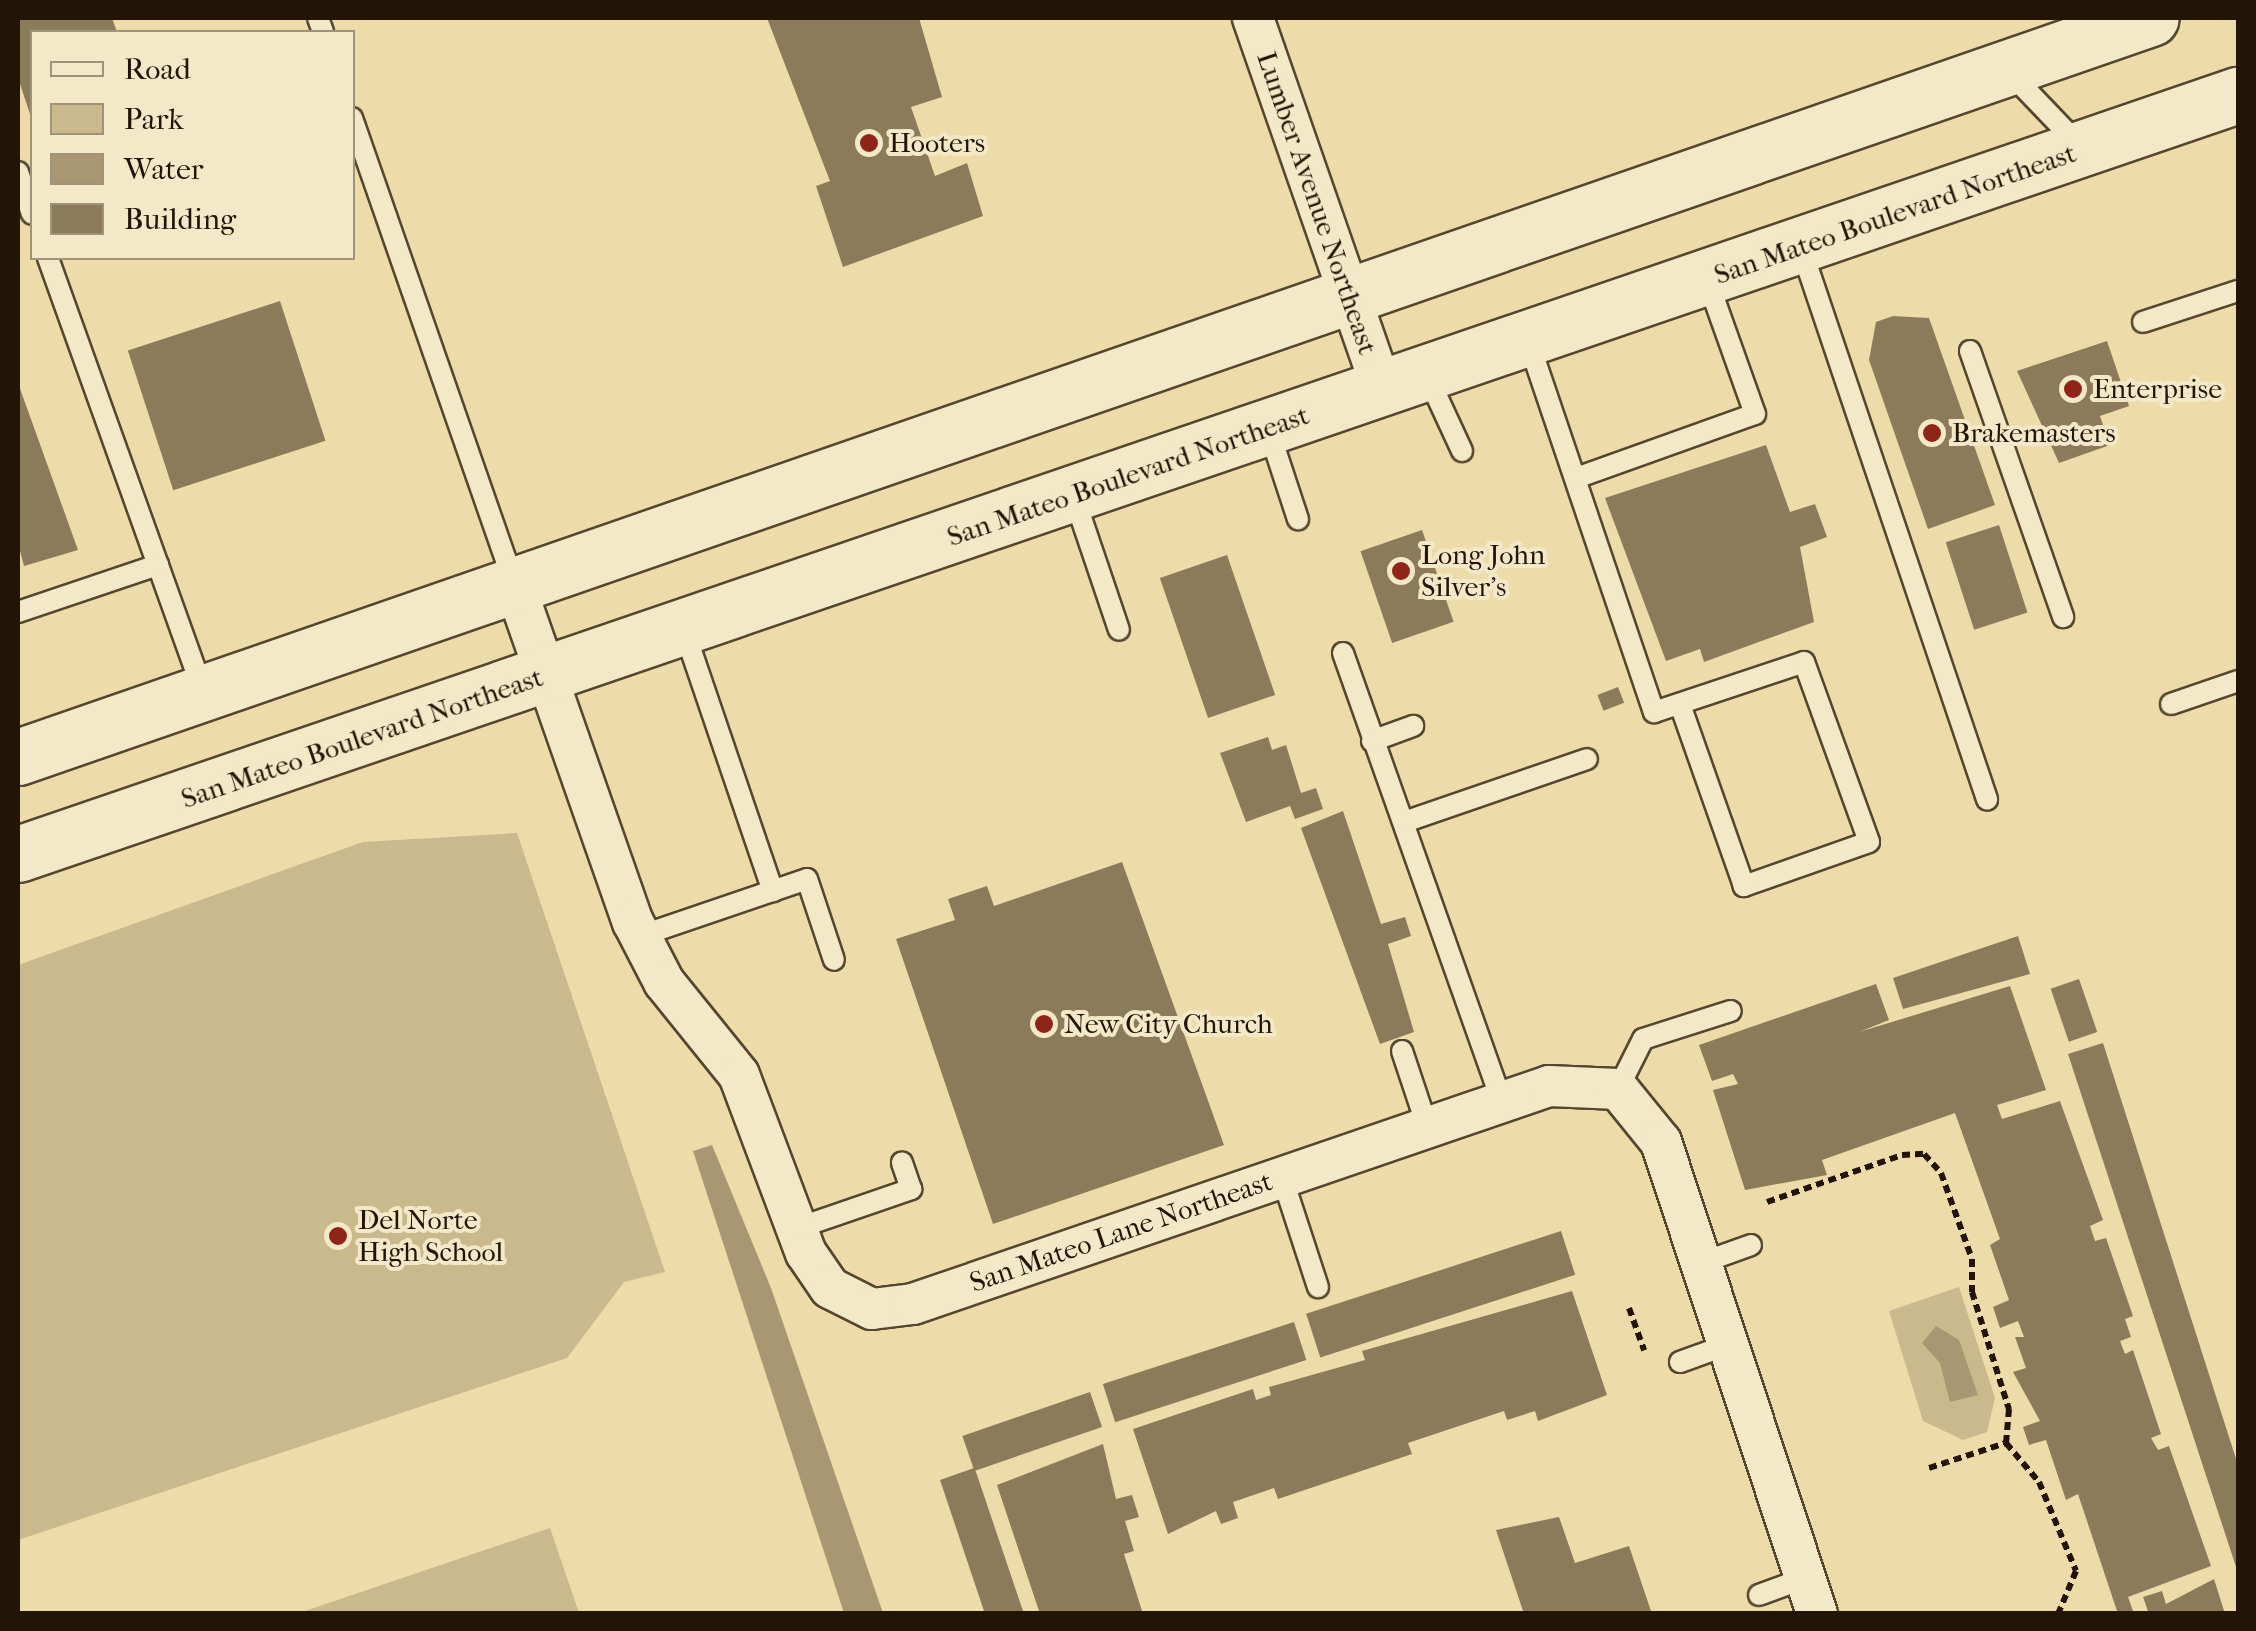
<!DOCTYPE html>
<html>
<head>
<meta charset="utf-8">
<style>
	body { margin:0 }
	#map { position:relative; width:2256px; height:1631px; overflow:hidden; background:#eddba9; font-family:"IM FELL French Canon",serif }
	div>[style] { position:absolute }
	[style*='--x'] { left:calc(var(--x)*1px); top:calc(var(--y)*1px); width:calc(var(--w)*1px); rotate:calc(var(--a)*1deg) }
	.green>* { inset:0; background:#cab98d }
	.water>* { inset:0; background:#a89772 }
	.building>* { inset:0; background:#8c7b5b; transform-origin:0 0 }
	.path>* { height:6px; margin-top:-3px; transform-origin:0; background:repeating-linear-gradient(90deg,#221406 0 8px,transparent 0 13px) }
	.roads { filter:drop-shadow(2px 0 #55462f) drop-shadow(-2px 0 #55462f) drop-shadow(0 2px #55462f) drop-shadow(0 -2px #55462f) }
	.lane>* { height:20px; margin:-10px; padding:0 10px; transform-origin:10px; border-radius:10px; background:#f3e8c7 }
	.street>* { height:40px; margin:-20px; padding:0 20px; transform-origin:20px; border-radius:20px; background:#f3e8c7 }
	.secondary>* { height:55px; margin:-27.5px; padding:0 27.5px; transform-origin:27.5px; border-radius:27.5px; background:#f3e8c7 }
	.dots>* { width:28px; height:28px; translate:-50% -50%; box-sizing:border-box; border:5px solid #f3e8c7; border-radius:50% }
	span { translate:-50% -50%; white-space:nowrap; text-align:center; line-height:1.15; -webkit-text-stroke:8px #f3e8c7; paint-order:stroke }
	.poi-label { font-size:28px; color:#221406 }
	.left { translate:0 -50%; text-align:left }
	.street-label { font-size:28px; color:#221406 }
	.frame { position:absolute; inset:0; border:20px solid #221406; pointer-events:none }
	.legend { position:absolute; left:30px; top:30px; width:325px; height:230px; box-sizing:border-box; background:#f3e8c7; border:2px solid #9f937a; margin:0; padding:12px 18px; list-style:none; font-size:30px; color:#221406 }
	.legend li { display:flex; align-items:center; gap:20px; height:50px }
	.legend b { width:50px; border:2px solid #9f937a }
</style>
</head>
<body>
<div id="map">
	<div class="green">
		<div style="clip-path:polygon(517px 833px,665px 1272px,624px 1282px,567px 1358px,18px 1540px,18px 965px,363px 842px)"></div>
		<div style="clip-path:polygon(1959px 1287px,1995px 1398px,1987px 1432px,1963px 1440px,1923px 1421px,1889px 1311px)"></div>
		<div style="clip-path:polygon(550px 1528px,579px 1613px,299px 1613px)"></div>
	</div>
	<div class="water">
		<div style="clip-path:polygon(712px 1145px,771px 1288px,883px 1613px,844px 1613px,693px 1151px)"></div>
		<div style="clip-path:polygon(1936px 1326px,1959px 1340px,1978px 1395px,1950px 1402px,1940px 1363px,1922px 1343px)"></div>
	</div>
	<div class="building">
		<div style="clip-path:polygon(18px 18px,112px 18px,117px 32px,32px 32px,32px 120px,18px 78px)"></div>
		<div style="clip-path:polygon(767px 18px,919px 18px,942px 97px,911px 107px,935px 176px,967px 163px,983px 216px,843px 267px,816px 186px,830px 181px)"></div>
		<div style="left:280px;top:301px;width:147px;height:160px;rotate:72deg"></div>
		<div style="clip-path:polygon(1893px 316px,1929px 318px,1995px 505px,1928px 529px,1869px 360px,1876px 322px)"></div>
		<div style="clip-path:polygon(2107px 341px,2129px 406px,2100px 416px,2110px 445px,2059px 463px,2017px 371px)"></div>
		<div style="clip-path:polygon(18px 383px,78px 550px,24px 566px,18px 543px)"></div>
		<div style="clip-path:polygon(1766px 445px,1790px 512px,1815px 504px,1827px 537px,1800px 547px,1814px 622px,1704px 662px,1700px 649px,1666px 661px,1605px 498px)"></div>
		<div style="left:1999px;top:525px;width:92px;height:56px;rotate:72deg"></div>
		<div style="left:1422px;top:530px;width:97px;height:65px;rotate:71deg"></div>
		<div style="left:1227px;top:555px;width:148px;height:71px;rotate:71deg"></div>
		<div style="left:1618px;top:687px;width:17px;height:22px;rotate:69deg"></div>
		<div style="clip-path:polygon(1268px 737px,1272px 750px,1286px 745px,1301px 793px,1316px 788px,1323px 809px,1295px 819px,1290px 806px,1246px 822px,1220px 753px)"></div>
		<div style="clip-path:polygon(1343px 811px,1381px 924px,1405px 917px,1411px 936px,1388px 944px,1414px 1032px,1380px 1044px,1301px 828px)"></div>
		<div style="clip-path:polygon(1122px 862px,1224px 1145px,993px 1224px,896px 939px,955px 920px,948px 899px,987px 886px,994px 906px)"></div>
		<div style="clip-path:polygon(2018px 936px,2030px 974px,1903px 1009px,1893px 978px)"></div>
		<div style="left:2079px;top:979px;width:56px;height:30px;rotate:71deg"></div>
		<div style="clip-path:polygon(1876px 984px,1889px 1020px,1859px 1032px,2010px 986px,2046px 1090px,1997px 1105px,2002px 1119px,2060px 1101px,2103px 1220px,2090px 1226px,2095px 1241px,2106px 1238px,2133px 1316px,2125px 1319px,2131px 1337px,2120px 1341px,2125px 1354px,2133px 1350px,2161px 1434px,2151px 1438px,2158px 1450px,2169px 1446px,2211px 1566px,2128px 1597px,2134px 1614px,2118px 1614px,2078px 1494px,2066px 1500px,2046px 1440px,2029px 1445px,2023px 1427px,2040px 1421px,2013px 1372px,2026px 1368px,2015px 1337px,2024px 1337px,2018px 1321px,2000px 1328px,1993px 1307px,2009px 1300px,1990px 1245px,2000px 1239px,1955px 1113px,1822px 1160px,1827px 1175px,1745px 1190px,1713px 1090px,1738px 1084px,1733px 1074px,1712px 1081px,1699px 1045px)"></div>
		<div style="clip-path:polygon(2103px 1043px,2238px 1465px,2238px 1573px,2068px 1054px)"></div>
		<div style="left:1561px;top:1231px;width:46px;height:268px;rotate:72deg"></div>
		<div style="clip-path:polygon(1572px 1291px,1607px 1395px,1538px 1421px,1535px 1411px,1507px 1420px,1504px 1411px,1408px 1443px,1412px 1454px,1278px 1499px,1274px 1488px,1233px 1502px,1238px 1518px,1221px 1524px,1216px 1511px,1168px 1534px,1133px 1429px,1253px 1389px,1256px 1400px,1271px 1395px,1269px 1387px,1365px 1360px,1362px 1351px)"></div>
		<div style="left:1294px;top:1322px;width:40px;height:201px;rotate:72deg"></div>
		<div style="left:1090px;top:1392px;width:37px;height:135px;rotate:71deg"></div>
		<div style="clip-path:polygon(1103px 1444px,1116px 1499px,1132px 1495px,1139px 1517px,1125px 1521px,1134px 1551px,1124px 1554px,1143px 1614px,1040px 1614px,997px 1485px)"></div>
		<div style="clip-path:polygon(974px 1468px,976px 1472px,1024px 1614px,985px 1614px,940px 1480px)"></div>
		<div style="clip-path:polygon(1559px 1517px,1575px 1563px,1629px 1546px,1652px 1614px,1524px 1614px,1496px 1530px)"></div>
		<div style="clip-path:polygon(2214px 1579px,2225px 1614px,2149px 1614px,2143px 1597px,2162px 1591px,2166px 1604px)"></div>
	</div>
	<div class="path">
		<div style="--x:1767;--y:1202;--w:143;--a:-19.2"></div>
		<div style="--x:1902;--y:1155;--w:22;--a:-3"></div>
		<div style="--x:1924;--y:1154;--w:25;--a:48"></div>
		<div style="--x:1941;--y:1173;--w:91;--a:70.2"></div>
		<div style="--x:1972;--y:1259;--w:33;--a:90"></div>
		<div style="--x:1972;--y:1292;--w:123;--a:72.5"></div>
		<div style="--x:2009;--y:1409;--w:34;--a:95"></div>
		<div style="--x:2006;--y:1443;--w:51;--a:49.8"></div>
		<div style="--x:2039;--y:1482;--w:96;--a:67.4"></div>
		<div style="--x:2076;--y:1571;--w:47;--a:112.7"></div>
		<div style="--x:1629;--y:1308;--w:45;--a:70.3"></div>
		<div style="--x:1929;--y:1468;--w:81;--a:-18"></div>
	</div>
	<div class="roads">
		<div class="lane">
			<div style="--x:318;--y:18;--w:15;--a:70"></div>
			<div style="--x:2009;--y:72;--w:101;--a:46.2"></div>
			<div style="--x:352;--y:118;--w:490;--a:70.8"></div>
			<div style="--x:18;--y:172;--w:44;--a:71.6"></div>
			<div style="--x:1801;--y:248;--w:582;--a:71.35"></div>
			<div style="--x:48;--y:258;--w:459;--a:70.3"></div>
			<div style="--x:2143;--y:322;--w:100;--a:-18.1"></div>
			<div style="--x:1528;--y:340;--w:393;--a:71.3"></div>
			<div style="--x:1654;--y:712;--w:158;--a:-18.4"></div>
			<div style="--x:1804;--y:662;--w:191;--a:70.1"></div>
			<div style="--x:1869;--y:842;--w:133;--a:160.6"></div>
			<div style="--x:1744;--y:886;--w:193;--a:-109.4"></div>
			<div style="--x:1970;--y:351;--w:282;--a:70.7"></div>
			<div style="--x:1426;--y:373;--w:86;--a:65.2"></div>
			<div style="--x:1269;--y:431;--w:93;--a:71.8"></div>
			<div style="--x:1576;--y:478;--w:190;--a:-19.7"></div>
			<div style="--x:1755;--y:414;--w:143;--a:-109.6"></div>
			<div style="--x:1074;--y:497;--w:140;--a:71.3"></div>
			<div style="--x:18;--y:612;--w:148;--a:-18.6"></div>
			<div style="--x:684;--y:630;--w:276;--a:71.2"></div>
			<div style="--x:1343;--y:653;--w:475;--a:70.5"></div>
			<div style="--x:2171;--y:704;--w:71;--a:-18.9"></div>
			<div style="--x:1372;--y:741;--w:44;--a:-20.1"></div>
			<div style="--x:1410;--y:820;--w:187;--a:-19"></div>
			<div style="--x:640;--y:936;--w:176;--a:-18.8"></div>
			<div style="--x:807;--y:879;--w:85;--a:71.6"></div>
			<div style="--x:1402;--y:1051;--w:79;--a:71.6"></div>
			<div style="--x:1618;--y:1089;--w:56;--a:-63.4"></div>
			<div style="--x:1643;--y:1039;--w:92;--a:-17.7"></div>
			<div style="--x:1282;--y:1177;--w:116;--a:71.9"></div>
			<div style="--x:798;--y:1228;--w:120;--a:-19"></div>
			<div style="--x:911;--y:1189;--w:28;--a:-109"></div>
			<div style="--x:1701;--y:1263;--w:53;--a:-19.8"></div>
			<div style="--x:1680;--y:1362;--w:50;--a:-19.9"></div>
			<div style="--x:1759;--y:1595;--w:49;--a:-20.3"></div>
		</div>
		<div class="street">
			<div style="--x:1253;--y:18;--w:393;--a:70.8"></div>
			<div style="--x:514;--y:583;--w:359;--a:70.7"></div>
			<div style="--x:633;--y:922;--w:68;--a:62.7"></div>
			<div style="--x:664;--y:982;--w:119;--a:51.1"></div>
			<div style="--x:739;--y:1075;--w:190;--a:69.4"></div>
			<div style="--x:806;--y:1253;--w:42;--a:55.6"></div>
			<div style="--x:830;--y:1288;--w:47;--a:26.6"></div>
			<div style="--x:872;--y:1309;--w:41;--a:-7"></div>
			<div style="--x:913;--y:1304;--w:672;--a:-18.92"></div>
			<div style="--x:1549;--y:1086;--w:69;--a:2.5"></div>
			<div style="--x:1618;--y:1089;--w:68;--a:50.9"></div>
			<div style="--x:1661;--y:1142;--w:497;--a:71.7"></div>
		</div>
		<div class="secondary">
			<div style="--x:18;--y:757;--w:2257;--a:-19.11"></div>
			<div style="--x:18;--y:854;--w:2346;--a:-18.88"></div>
		</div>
	</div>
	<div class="dots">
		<div style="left:869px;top:143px;background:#8f2418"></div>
		<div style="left:2073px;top:389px;background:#8f2418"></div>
		<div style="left:1932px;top:433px;background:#8f2418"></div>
		<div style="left:1401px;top:571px;background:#8f2418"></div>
		<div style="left:1044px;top:1024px;background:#8f2418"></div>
		<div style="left:338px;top:1236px;background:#8f2418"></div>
	</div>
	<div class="poi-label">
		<span class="left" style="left:889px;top:143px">Hooters</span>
		<span class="left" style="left:2093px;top:389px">Enterprise</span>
		<span class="left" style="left:1952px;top:433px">Brakemasters</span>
		<span class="left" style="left:1421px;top:571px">Long John<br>Silver's</span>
		<span class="left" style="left:1064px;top:1024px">New City Church</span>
		<span class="left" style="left:358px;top:1236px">Del Norte<br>High School</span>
	</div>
	<div class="street-label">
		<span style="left:1317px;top:203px;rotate:71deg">Lumber Avenue Northeast</span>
		<span style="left:1895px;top:214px;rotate:-19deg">San Mateo Boulevard Northeast</span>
		<span style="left:1128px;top:476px;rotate:-19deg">San Mateo Boulevard Northeast</span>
		<span style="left:362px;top:738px;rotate:-19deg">San Mateo Boulevard Northeast</span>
		<span style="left:1121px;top:1232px;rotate:-19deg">San Mateo Lane Northeast</span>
	</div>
	<div class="frame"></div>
	<ul class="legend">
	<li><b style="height:12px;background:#f3e8c7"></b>Road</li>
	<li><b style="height:28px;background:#cab98d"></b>Park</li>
	<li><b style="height:28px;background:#a89772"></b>Water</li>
	<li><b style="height:28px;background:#8c7b5b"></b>Building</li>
	</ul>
</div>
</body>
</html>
